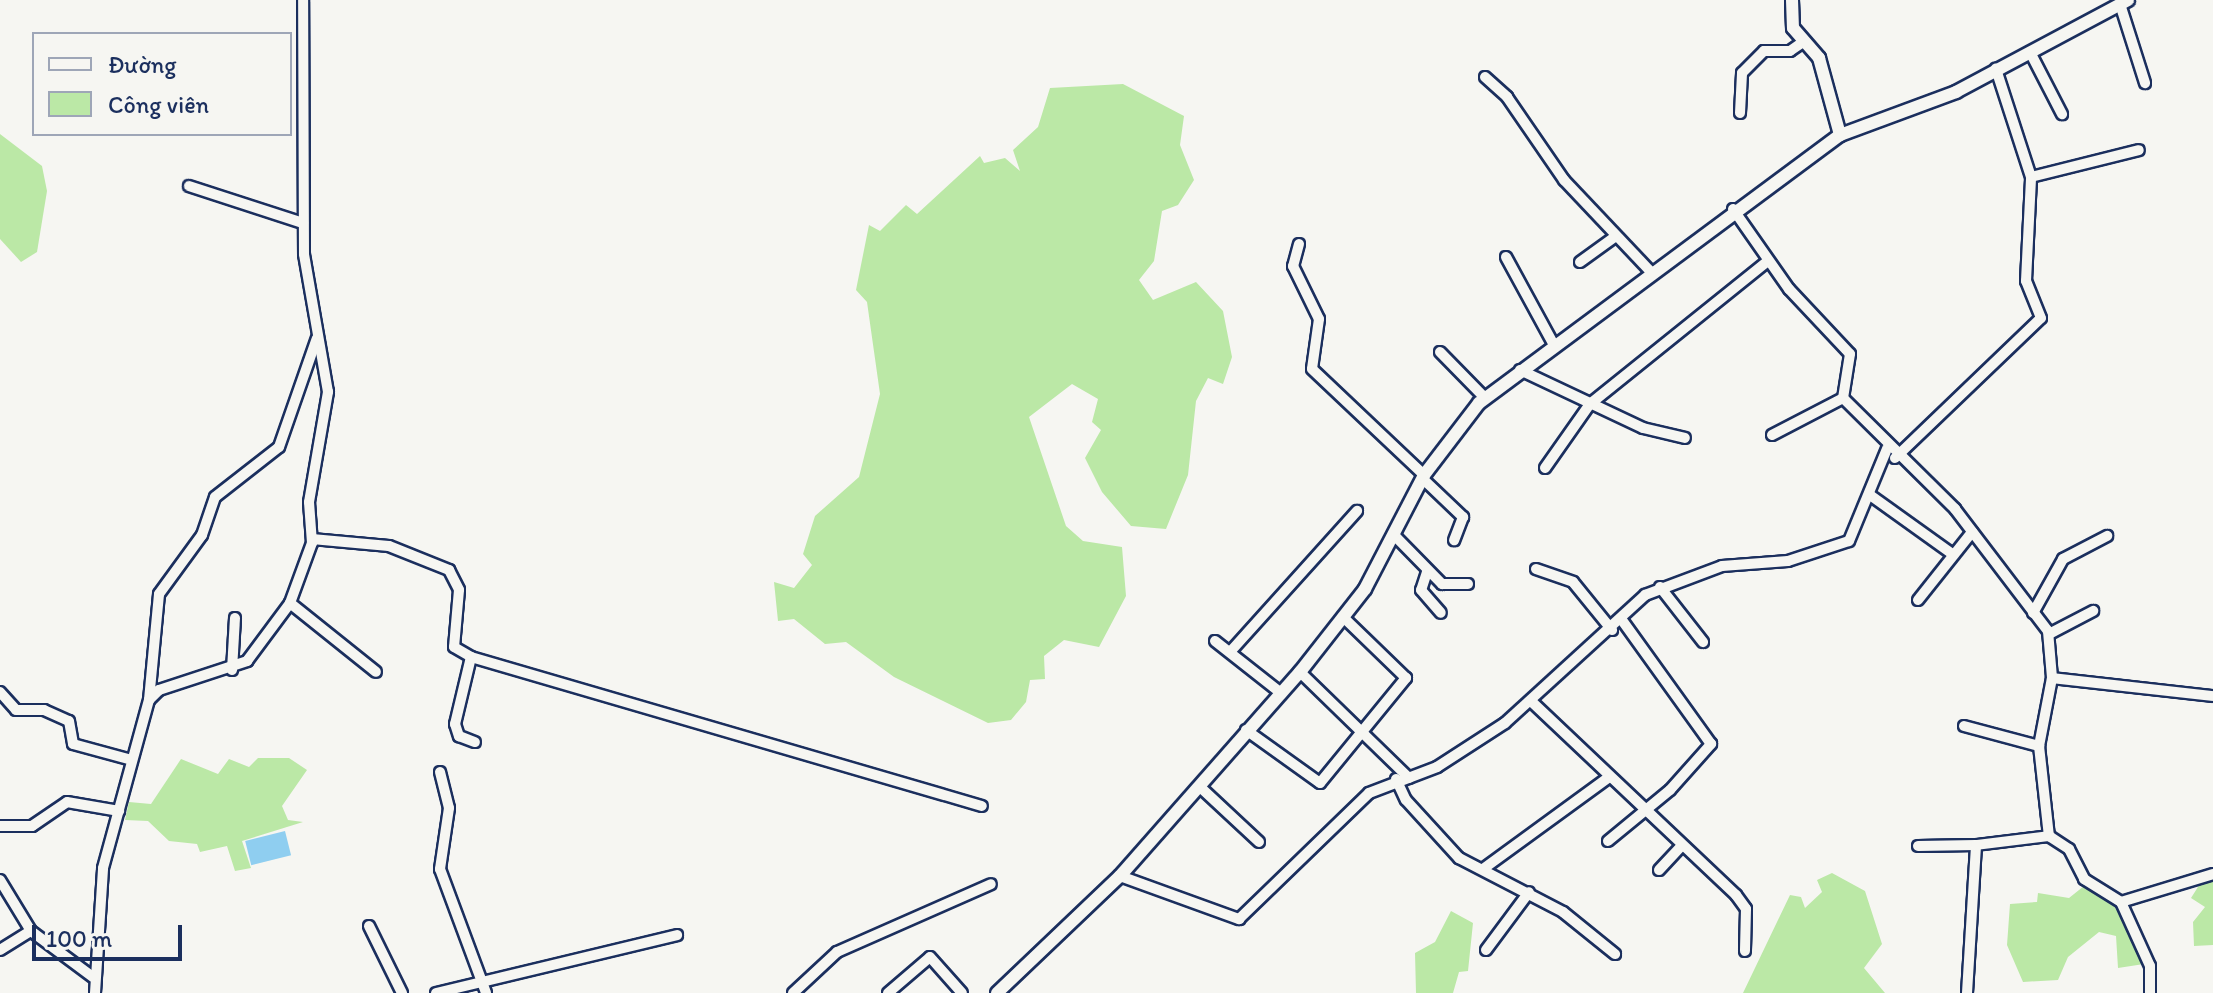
<!DOCTYPE html>
<html>
<head>
<meta charset="utf-8">
<style>
	body { margin:0 }
	#map { position:relative; width:2213px; height:993px; overflow:hidden; background:#f6f6f2; font-family:Itim,sans-serif }
	div>[style] { position:absolute }
	[style*='--x'] { left:calc(var(--x)*1px); top:calc(var(--y)*1px); width:calc(var(--w)*1px); rotate:calc(var(--a)*1deg) }
	.green>* { inset:0; background:#bbe8a6 }
	.water>* { inset:0; background:#8fcef0; transform-origin:0 0 }
	.roads { filter:drop-shadow(2px 0 #1b2f5e) drop-shadow(-2px 0 #1b2f5e) drop-shadow(0 2px #1b2f5e) drop-shadow(0 -2px #1b2f5e) }
	.minor>* { height:10px; margin:-5px; padding:0 5px; transform-origin:5px; border-radius:5px; background:#f6f6f2 }
	.tertiary>* { height:12px; margin:-6px; padding:0 6px; transform-origin:6px; border-radius:6px; background:#f6f6f2 }
	span { translate:-50% -50%; white-space:nowrap; text-align:center; line-height:1.15; -webkit-text-stroke:7px #f6f6f2; paint-order:stroke }
	.legend { position:absolute; left:32px; top:32px; width:260px; height:104px; box-sizing:border-box; background:#f6f6f2; border:2px solid #9ea6b7; margin:0; padding:10px 14px; list-style:none; font-size:24px; color:#1b2f5e }
	.legend li { display:flex; align-items:center; gap:16px; height:40px }
	.legend b { width:40px; border:2px solid #9ea6b7 }
	.scale { position:absolute; left:32px; top:925px; width:150px; height:36px; box-sizing:border-box; border:4px solid #1b2f5e; border-top:0; padding-left:10px; font-size:24px; line-height:28px; white-space:nowrap; color:#1b2f5e; -webkit-text-stroke:6px #f6f6f2; paint-order:stroke }
</style>
</head>
<body>
<div id="map">
	<div class="green">
		<div style="clip-path:polygon(1123px 84px,1184px 116px,1180px 145px,1194px 180px,1178px 205px,1162px 211px,1154px 261px,1139px 280px,1153px 300px,1196px 282px,1223px 311px,1232px 357px,1223px 384px,1208px 378px,1196px 401px,1188px 475px,1166px 529px,1131px 526px,1102px 492px,1085px 458px,1101px 430px,1092px 422px,1098px 399px,1072px 384px,1029px 417px,1066px 526px,1083px 541px,1122px 547px,1126px 596px,1099px 647px,1064px 640px,1044px 656px,1045px 679px,1030px 680px,1026px 702px,1011px 720px,988px 723px,894px 677px,846px 642px,825px 644px,794px 619px,778px 621px,774px 582px,794px 588px,812px 565px,803px 554px,815px 516px,859px 477px,880px 394px,867px 302px,856px 290px,869px 225px,880px 231px,906px 205px,917px 214px,980px 156px,984px 163px,1005px 158px,1020px 171px,1013px 150px,1038px 127px,1050px 88px)"></div>
		<div style="clip-path:polygon(0 134px,42px 166px,47px 191px,37px 252px,21px 262px,0 239px)"></div>
		<div style="clip-path:polygon(258px 758px,289px 758px,307px 770px,282px 806px,288px 820px,303px 822px,242px 841px,251px 868px,235px 871px,227px 846px,200px 852px,197px 844px,169px 841px,148px 821px,125px 820px,129px 802px,151px 804px,181px 759px,218px 774px,229px 759px,249px 767px)"></div>
		<div style="clip-path:polygon(1832px 873px,1865px 891px,1882px 944px,1864px 968px,1885px 993px,1743px 993px,1790px 895px,1801px 897px,1805px 908px,1822px 892px,1817px 880px)"></div>
		<div style="clip-path:polygon(2213px 878px,2213px 945px,2194px 946px,2193px 922px,2205px 907px,2191px 898px,2203px 879px)"></div>
		<div style="clip-path:polygon(2084px 886px,2116px 905px,2144px 964px,2118px 968px,2116px 936px,2099px 932px,2068px 957px,2058px 980px,2023px 982px,2007px 945px,2010px 904px,2037px 902px,2038px 893px,2069px 898px)"></div>
		<div style="clip-path:polygon(1451px 911px,1473px 923px,1468px 971px,1459px 972px,1453px 993px,1416px 993px,1415px 953px,1435px 942px)"></div>
	</div>
	<div class="water">
		<div style="left:285px;top:831px;width:25px;height:41px;rotate:76deg"></div>
	</div>
	<div class="roads">
		<div class="minor">
			<div style="--x:2120;--y:4;--w:83;--a:72.4"></div>
			<div style="--x:2030;--y:52;--w:70;--a:62.7"></div>
			<div style="--x:1485;--y:77;--w:30;--a:42"></div>
			<div style="--x:1507;--y:97;--w:101;--a:55.5"></div>
			<div style="--x:1564;--y:180;--w:127;--a:46.6"></div>
			<div style="--x:1740;--y:113;--w:40;--a:-87.1"></div>
			<div style="--x:1742;--y:73;--w:31;--a:-45"></div>
			<div style="--x:1764;--y:51;--w:26;--a:0"></div>
			<div style="--x:1790;--y:51;--w:16;--a:-35"></div>
			<div style="--x:2031;--y:177;--w:111;--a:-14"></div>
			<div style="--x:189;--y:186;--w:120;--a:18"></div>
			<div style="--x:1733;--y:209;--w:98;--a:55"></div>
			<div style="--x:1789;--y:289;--w:89;--a:46.8"></div>
			<div style="--x:1850;--y:354;--w:45;--a:99"></div>
			<div style="--x:1843;--y:398;--w:158;--a:44.7"></div>
			<div style="--x:1955;--y:509;--w:153;--a:52.7"></div>
			<div style="--x:2048;--y:631;--w:47;--a:85.1"></div>
			<div style="--x:2052;--y:678;--w:69;--a:100.8"></div>
			<div style="--x:2039;--y:746;--w:91;--a:83.7"></div>
			<div style="--x:2049;--y:836;--w:24;--a:33"></div>
			<div style="--x:2069;--y:849;--w:34;--a:63"></div>
			<div style="--x:2084;--y:879;--w:44;--a:31.9"></div>
			<div style="--x:2121;--y:902;--w:70;--a:65.6"></div>
			<div style="--x:2150;--y:966;--w:27;--a:90"></div>
			<div style="--x:1299;--y:244;--w:23;--a:105"></div>
			<div style="--x:1293;--y:266;--w:59;--a:63.9"></div>
			<div style="--x:1319;--y:319;--w:50;--a:98"></div>
			<div style="--x:1312;--y:369;--w:154;--a:43.4"></div>
			<div style="--x:1506;--y:257;--w:102;--a:61.4"></div>
			<div style="--x:1580;--y:262;--w:44;--a:-35.8"></div>
			<div style="--x:1440;--y:352;--w:64;--a:45.6"></div>
			<div style="--x:1520;--y:370;--w:136;--a:25.2"></div>
			<div style="--x:1643;--y:428;--w:43;--a:13.4"></div>
			<div style="--x:1772;--y:435;--w:80;--a:-27.5"></div>
			<div style="--x:1895;--y:458;--w:202;--a:-43.8"></div>
			<div style="--x:2041;--y:318;--w:40;--a:-112"></div>
			<div style="--x:2026;--y:281;--w:104;--a:-87.2"></div>
			<div style="--x:2031;--y:177;--w:114;--a:-108"></div>
			<div style="--x:1545;--y:468;--w:78;--a:-54.9"></div>
			<div style="--x:1590;--y:404;--w:228;--a:-38.8"></div>
			<div style="--x:1422;--y:478;--w:57;--a:43.6"></div>
			<div style="--x:1463;--y:517;--w:25;--a:111"></div>
			<div style="--x:1870;--y:495;--w:100;--a:35.6"></div>
			<div style="--x:1394;--y:535;--w:69;--a:45.6"></div>
			<div style="--x:1442;--y:584;--w:26;--a:0"></div>
			<div style="--x:312;--y:539;--w:77;--a:5.2"></div>
			<div style="--x:389;--y:546;--w:65;--a:21.8"></div>
			<div style="--x:449;--y:570;--w:22;--a:63"></div>
			<div style="--x:459;--y:590;--w:57;--a:95"></div>
			<div style="--x:454;--y:647;--w:20;--a:30"></div>
			<div style="--x:471;--y:657;--w:532;--a:16.26"></div>
			<div style="--x:1536;--y:569;--w:39;--a:19"></div>
			<div style="--x:1573;--y:582;--w:62;--a:50.9"></div>
			<div style="--x:1427;--y:572;--w:19;--a:108"></div>
			<div style="--x:1421;--y:590;--w:30;--a:49"></div>
			<div style="--x:1660;--y:587;--w:70;--a:52"></div>
			<div style="--x:1918;--y:600;--w:87;--a:-51.5"></div>
			<div style="--x:290;--y:603;--w:110;--a:38.7"></div>
			<div style="--x:2033;--y:613;--w:62;--a:-60.9"></div>
			<div style="--x:2063;--y:559;--w:50;--a:-27.6"></div>
			<div style="--x:2049;--y:634;--w:50;--a:-27.6"></div>
			<div style="--x:1215;--y:641;--w:84;--a:38.2"></div>
			<div style="--x:1230;--y:652;--w:190;--a:-48"></div>
			<div style="--x:471;--y:657;--w:69;--a:103.4"></div>
			<div style="--x:455;--y:724;--w:13;--a:72"></div>
			<div style="--x:459;--y:736;--w:17;--a:21"></div>
			<div style="--x:232;--y:670;--w:52;--a:-86.7"></div>
			<div style="--x:1300;--y:672;--w:152;--a:44.2"></div>
			<div style="--x:2052;--y:678;--w:162;--a:6.4"></div>
			<div style="--x:0;--y:692;--w:24;--a:48"></div>
			<div style="--x:16;--y:710;--w:28;--a:0"></div>
			<div style="--x:44;--y:710;--w:27;--a:24"></div>
			<div style="--x:69;--y:721;--w:23;--a:80"></div>
			<div style="--x:73;--y:744;--w:61;--a:15.2"></div>
			<div style="--x:149;--y:700;--w:106;--a:-84.6"></div>
			<div style="--x:159;--y:594;--w:73;--a:-53.9"></div>
			<div style="--x:202;--y:535;--w:40;--a:-71.1"></div>
			<div style="--x:215;--y:497;--w:81;--a:-38"></div>
			<div style="--x:279;--y:447;--w:115;--a:-70.8"></div>
			<div style="--x:1532;--y:702;--w:281;--a:43.4"></div>
			<div style="--x:1736;--y:895;--w:17;--a:54"></div>
			<div style="--x:1746;--y:909;--w:42;--a:91.4"></div>
			<div style="--x:1964;--y:726;--w:78;--a:14.9"></div>
			<div style="--x:1246;--y:730;--w:91;--a:35.6"></div>
			<div style="--x:1320;--y:783;--w:136;--a:-50.7"></div>
			<div style="--x:1406;--y:678;--w:88;--a:-135.9"></div>
			<div style="--x:440;--y:772;--w:37;--a:76"></div>
			<div style="--x:449;--y:808;--w:62;--a:98.4"></div>
			<div style="--x:440;--y:869;--w:132;--a:69.6"></div>
			<div style="--x:1396;--y:779;--w:23;--a:65"></div>
			<div style="--x:1406;--y:800;--w:79;--a:47.6"></div>
			<div style="--x:1459;--y:858;--w:117;--a:27.4"></div>
			<div style="--x:1563;--y:912;--w:67;--a:38.9"></div>
			<div style="--x:1199;--y:786;--w:82;--a:43"></div>
			<div style="--x:0;--y:826;--w:32;--a:0"></div>
			<div style="--x:32;--y:826;--w:42;--a:-34.4"></div>
			<div style="--x:67;--y:802;--w:53;--a:9.8"></div>
			<div style="--x:1608;--y:841;--w:80;--a:-39.4"></div>
			<div style="--x:1670;--y:790;--w:62;--a:-48.3"></div>
			<div style="--x:1711;--y:744;--w:153;--a:-125.7"></div>
			<div style="--x:1918;--y:846;--w:58;--a:-1"></div>
			<div style="--x:1483;--y:869;--w:156;--a:-36.1"></div>
			<div style="--x:1659;--y:870;--w:34;--a:-47"></div>
			<div style="--x:1120;--y:876;--w:127;--a:19.9"></div>
			<div style="--x:1239;--y:919;--w:181;--a:-44.1"></div>
			<div style="--x:1369;--y:793;--w:73;--a:-20.9"></div>
			<div style="--x:1437;--y:767;--w:81;--a:-32.9"></div>
			<div style="--x:1505;--y:723;--w:190;--a:-42.4"></div>
			<div style="--x:1645;--y:595;--w:82;--a:-20.6"></div>
			<div style="--x:1722;--y:566;--w:66;--a:-4.3"></div>
			<div style="--x:1788;--y:561;--w:64;--a:-18.2"></div>
			<div style="--x:1849;--y:541;--w:100;--a:-67.6"></div>
			<div style="--x:0;--y:880;--w:60;--a:58.7"></div>
			<div style="--x:31;--y:931;--w:77;--a:36.6"></div>
			<div style="--x:2121;--y:902;--w:96;--a:-16.9"></div>
			<div style="--x:369;--y:926;--w:75;--a:63.8"></div>
			<div style="--x:0;--y:950;--w:36;--a:-32"></div>
			<div style="--x:1486;--y:950;--w:72;--a:-53.4"></div>
			<div style="--x:95;--y:993;--w:125;--a:-86.3"></div>
			<div style="--x:103;--y:868;--w:174;--a:-74.7"></div>
			<div style="--x:149;--y:700;--w:14;--a:-45"></div>
			<div style="--x:159;--y:690;--w:93;--a:-18.2"></div>
			<div style="--x:247;--y:661;--w:72;--a:-53.4"></div>
			<div style="--x:290;--y:603;--w:64;--a:-69.9"></div>
			<div style="--x:312;--y:543;--w:41;--a:-94.2"></div>
			<div style="--x:309;--y:502;--w:112;--a:-80.2"></div>
			<div style="--x:328;--y:392;--w:140;--a:-99.9"></div>
			<div style="--x:304;--y:254;--w:254;--a:-90.2"></div>
			<div style="--x:436;--y:993;--w:248;--a:-13.5"></div>
			<div style="--x:793;--y:993;--w:60;--a:-43"></div>
			<div style="--x:837;--y:952;--w:168;--a:-23.8"></div>
			<div style="--x:888;--y:993;--w:55;--a:-40.6"></div>
			<div style="--x:930;--y:957;--w:48;--a:48.4"></div>
			<div style="--x:1967;--y:993;--w:148;--a:-86.5"></div>
			<div style="--x:1976;--y:845;--w:74;--a:-7"></div>
		</div>
		<div class="tertiary">
			<div style="--x:1792;--y:0;--w:28;--a:88"></div>
			<div style="--x:1793;--y:28;--w:40;--a:49"></div>
			<div style="--x:1819;--y:58;--w:80;--a:74.7"></div>
			<div style="--x:997;--y:993;--w:170;--a:-43.6"></div>
			<div style="--x:1120;--y:876;--w:272;--a:-48.6"></div>
			<div style="--x:1300;--y:672;--w:105;--a:-51.9"></div>
			<div style="--x:1365;--y:589;--w:128;--a:-62.6"></div>
			<div style="--x:1424;--y:475;--w:91;--a:-52.6"></div>
			<div style="--x:1479;--y:403;--w:450;--a:-36.6"></div>
			<div style="--x:1840;--y:135;--w:124;--a:-20.3"></div>
			<div style="--x:1956;--y:92;--w:195;--a:-28.1"></div>
		</div>
	</div>
	<ul class="legend">
	<li><b style="height:10px;background:#f6f6f2"></b>Đường</li>
	<li><b style="height:22px;background:#bbe8a6"></b>Công viên</li>
	</ul>
	<div class="scale">100 m</div>
</div>
</body>
</html>
